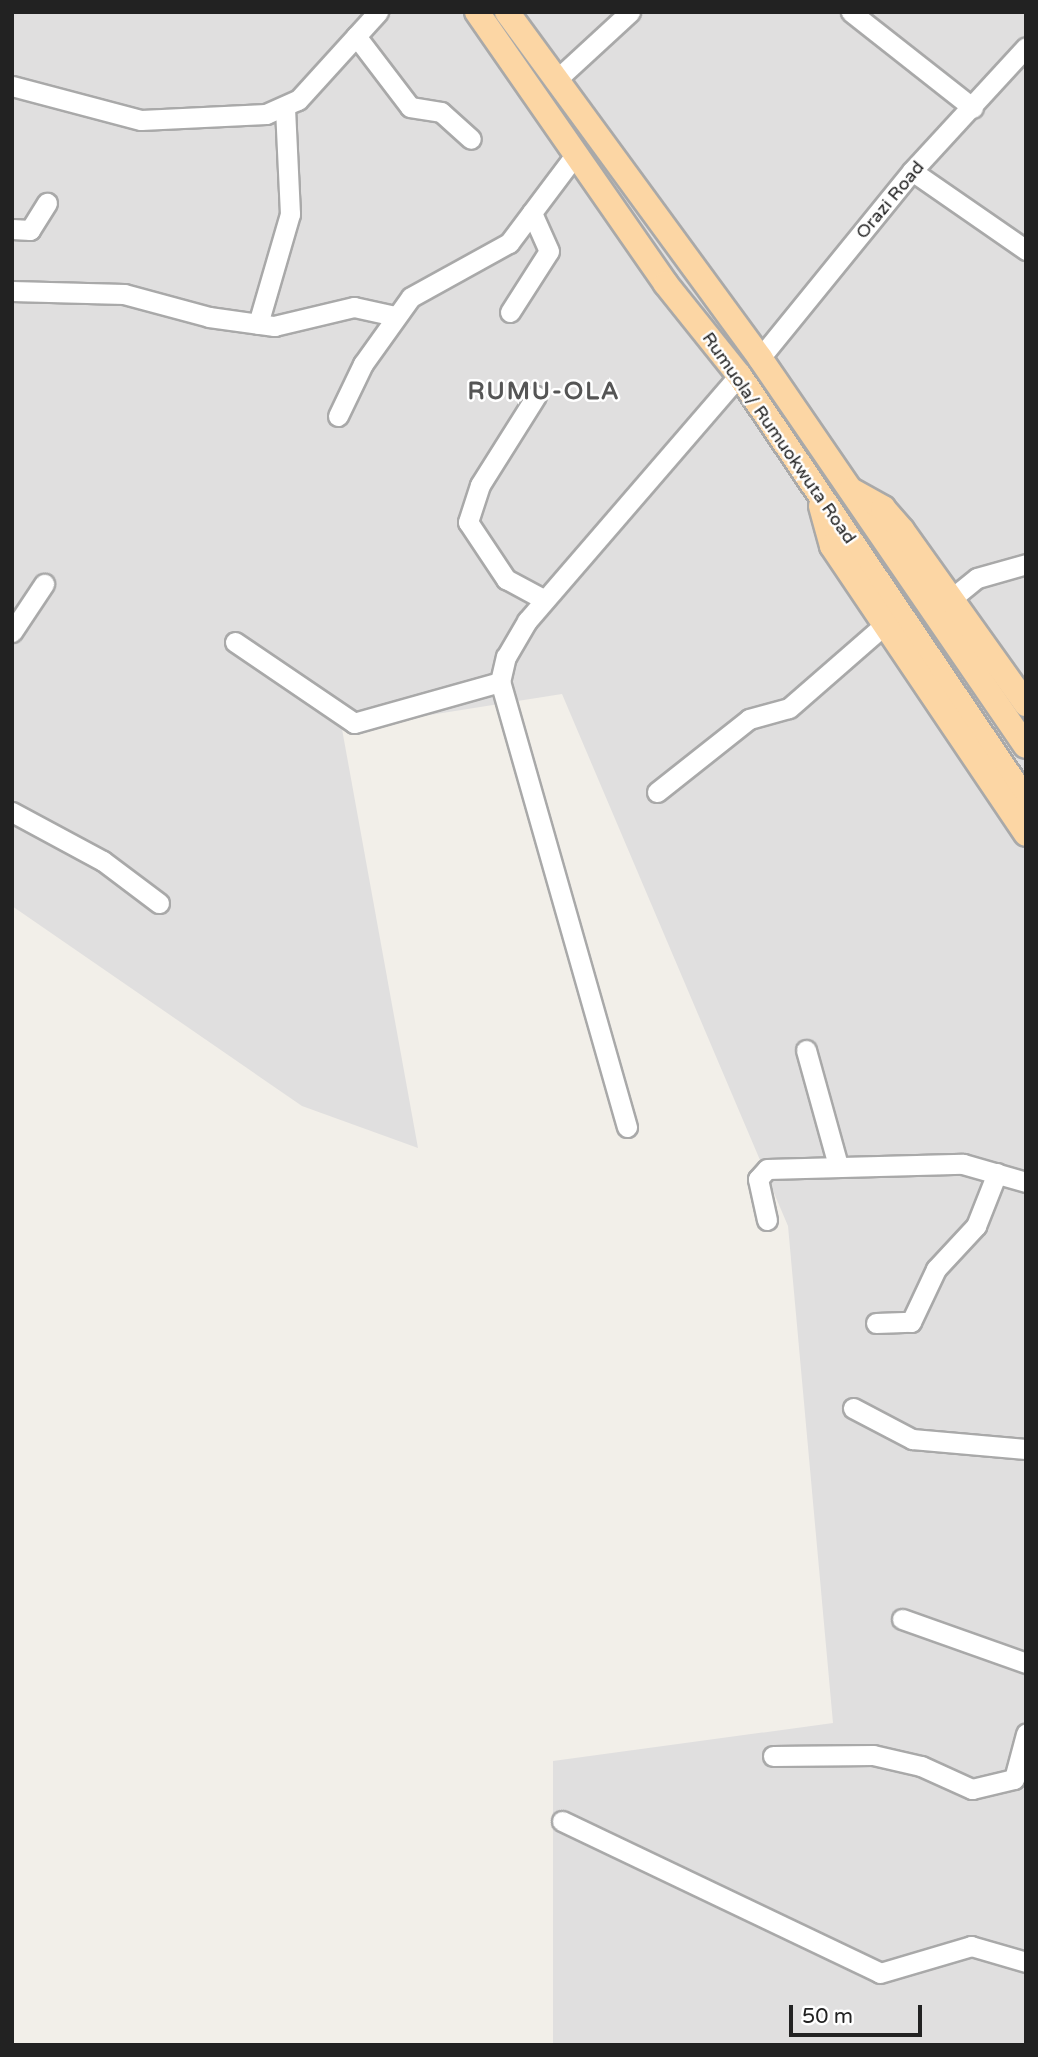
<!DOCTYPE html>
<html>
<head>
<meta charset="utf-8">
<style>
	body { margin:0 }
	#map { position:relative; width:1038px; height:2057px; overflow:hidden; background:#f2efe9; font-family:"Varela Round",sans-serif }
	div>[style] { position:absolute }
	[style*='--x'] { left:calc(var(--x)*1px); top:calc(var(--y)*1px); width:calc(var(--w)*1px); rotate:calc(var(--a)*1deg) }
	.residential>* { inset:0; background:#e0dfdf }
	.roads { filter:drop-shadow(2px 0 #a9a9a9) drop-shadow(-2px 0 #a9a9a9) drop-shadow(0 2px #a9a9a9) drop-shadow(0 -2px #a9a9a9) }
	.minor>* { height:19px; margin:-9.5px; padding:0 9.5px; transform-origin:9.5px; border-radius:9.5px; background:#fff }
	.major>* { height:24px; margin:-12px; padding:0 12px; transform-origin:12px; border-radius:12px; background:#fcd6a4 }
	span { translate:-50% -50%; white-space:nowrap; text-align:center; line-height:1.15; -webkit-text-stroke:5px #fff; paint-order:stroke }
	.street-label { font-size:18px; color:#222 }
	.district-label { font-size:24px; color:#555; font-weight:700; letter-spacing:2px }
	.frame { position:absolute; inset:0; border:14px solid #222; pointer-events:none }
	.scale { position:absolute; left:789px; top:2005px; width:133px; height:32px; box-sizing:border-box; border:4px solid #222; border-top:0; padding-left:9px; font-size:21px; line-height:24px; white-space:nowrap; color:#222; -webkit-text-stroke:5px #fff; paint-order:stroke }
</style>
</head>
<body>
<div id="map">
	<div class="residential">
		<div style="clip-path:polygon(12px 12px,1026px 12px,1026px 2045px,553px 2045px,553px 1761px,833px 1723px,788px 1226px,562px 694px,342px 729px,418px 1148px,302px 1106px,12px 906px)"></div>
	</div>
	<div class="roads">
		<div class="minor">
			<div style="--x:851;--y:12;--w:155;--a:38.2"></div>
			<div style="--x:356;--y:36;--w:89;--a:52.7"></div>
			<div style="--x:410;--y:107;--w:31;--a:9"></div>
			<div style="--x:441;--y:112;--w:40;--a:42"></div>
			<div style="--x:555;--y:81;--w:102;--a:-42.6"></div>
			<div style="--x:12;--y:86;--w:133;--a:14.8"></div>
			<div style="--x:141;--y:120;--w:125;--a:-2.7"></div>
			<div style="--x:266;--y:114;--w:35;--a:-24"></div>
			<div style="--x:298;--y:100;--w:119;--a:-47.7"></div>
			<div style="--x:912;--y:171;--w:139;--a:34.7"></div>
			<div style="--x:12;--y:229;--w:18;--a:3"></div>
			<div style="--x:30;--y:230;--w:32;--a:-58"></div>
			<div style="--x:12;--y:291;--w:112;--a:1.5"></div>
			<div style="--x:124;--y:294;--w:88;--a:15.1"></div>
			<div style="--x:209;--y:317;--w:66;--a:7.9"></div>
			<div style="--x:274;--y:326;--w:82;--a:-13.4"></div>
			<div style="--x:354;--y:307;--w:42;--a:12.4"></div>
			<div style="--x:510;--y:312;--w:72;--a:-57.4"></div>
			<div style="--x:549;--y:251;--w:42;--a:-114.1"></div>
			<div style="--x:258;--y:324;--w:115;--a:-73.8"></div>
			<div style="--x:290;--y:214;--w:105;--a:-92.7"></div>
			<div style="--x:760;--y:358;--w:241;--a:-50.9"></div>
			<div style="--x:912;--y:171;--w:168;--a:-47.4"></div>
			<div style="--x:536;--y:396;--w:105;--a:122.2"></div>
			<div style="--x:480;--y:485;--w:39;--a:108"></div>
			<div style="--x:468;--y:522;--w:69;--a:56.3"></div>
			<div style="--x:506;--y:579;--w:44;--a:28.3"></div>
			<div style="--x:338;--y:416;--w:58;--a:-64.3"></div>
			<div style="--x:363;--y:364;--w:82;--a:-54.4"></div>
			<div style="--x:411;--y:297;--w:112;--a:-28.9"></div>
			<div style="--x:509;--y:243;--w:110;--a:-53.1"></div>
			<div style="--x:951;--y:599;--w:33;--a:-39"></div>
			<div style="--x:977;--y:578;--w:51;--a:-15.9"></div>
			<div style="--x:12;--y:632;--w:58;--a:-56.3"></div>
			<div style="--x:235;--y:642;--w:144;--a:34.2"></div>
			<div style="--x:354;--y:723;--w:152;--a:-15.7"></div>
			<div style="--x:657;--y:792;--w:117;--a:-38.4"></div>
			<div style="--x:749;--y:719;--w:41;--a:-15.4"></div>
			<div style="--x:789;--y:708;--w:125;--a:-41.1"></div>
			<div style="--x:12;--y:812;--w:103;--a:28.3"></div>
			<div style="--x:103;--y:861;--w:70;--a:36.9"></div>
			<div style="--x:806;--y:1050;--w:119;--a:74.5"></div>
			<div style="--x:627;--y:1127;--w:463;--a:-105.9"></div>
			<div style="--x:500;--y:682;--w:26;--a:-77"></div>
			<div style="--x:506;--y:657;--w:42;--a:-59.7"></div>
			<div style="--x:527;--y:621;--w:325;--a:-49.2"></div>
			<div style="--x:767;--y:1220;--w:42;--a:-102.4"></div>
			<div style="--x:758;--y:1179;--w:13;--a:-48"></div>
			<div style="--x:767;--y:1169;--w:196;--a:-1.5"></div>
			<div style="--x:963;--y:1164;--w:66;--a:15.9"></div>
			<div style="--x:876;--y:1323;--w:35;--a:-2"></div>
			<div style="--x:911;--y:1322;--w:59;--a:-64.7"></div>
			<div style="--x:936;--y:1269;--w:59;--a:-47.1"></div>
			<div style="--x:976;--y:1226;--w:57;--a:-68.4"></div>
			<div style="--x:853;--y:1408;--w:67;--a:27.7"></div>
			<div style="--x:912;--y:1439;--w:114;--a:5"></div>
			<div style="--x:902;--y:1619;--w:132;--a:19.5"></div>
			<div style="--x:773;--y:1756;--w:100;--a:-0.6"></div>
			<div style="--x:873;--y:1755;--w:49;--a:12.9"></div>
			<div style="--x:921;--y:1766;--w:56;--a:24.3"></div>
			<div style="--x:972;--y:1789;--w:43;--a:-13.4"></div>
			<div style="--x:1014;--y:1779;--w:47;--a:-75.1"></div>
			<div style="--x:562;--y:1821;--w:352;--a:25.5"></div>
			<div style="--x:880;--y:1973;--w:95;--a:-16.5"></div>
			<div style="--x:971;--y:1946;--w:57;--a:16.2"></div>
		</div>
		<div class="major">
			<div style="--x:477;--y:12;--w:331;--a:55.2"></div>
			<div style="--x:666;--y:284;--w:117;--a:51.3"></div>
			<div style="--x:739;--y:375;--w:513;--a:55.97"></div>
			<div style="--x:507;--y:12;--w:429;--a:53.8"></div>
			<div style="--x:760;--y:358;--w:470;--a:55.6"></div>
			<div style="--x:851;--y:490;--w:37;--a:29"></div>
			<div style="--x:883;--y:508;--w:29;--a:49"></div>
			<div style="--x:902;--y:530;--w:214;--a:54.5"></div>
			<div style="--x:821;--y:506;--w:41;--a:74.6"></div>
			<div style="--x:832;--y:546;--w:347;--a:56"></div>
		</div>
	</div>
	<div class="street-label">
		<span style="left:890px;top:200px;rotate:-50deg">Orazi Road</span>
		<span style="left:779px;top:438px;rotate:55deg">Rumuola/ Rumuokwuta Road</span>
	</div>
	<div class="district-label">
		<span style="left:544px;top:392px">RUMU-OLA</span>
	</div>
	<div class="frame"></div>
	<div class="scale">50 m</div>
</div>
</body>
</html>
